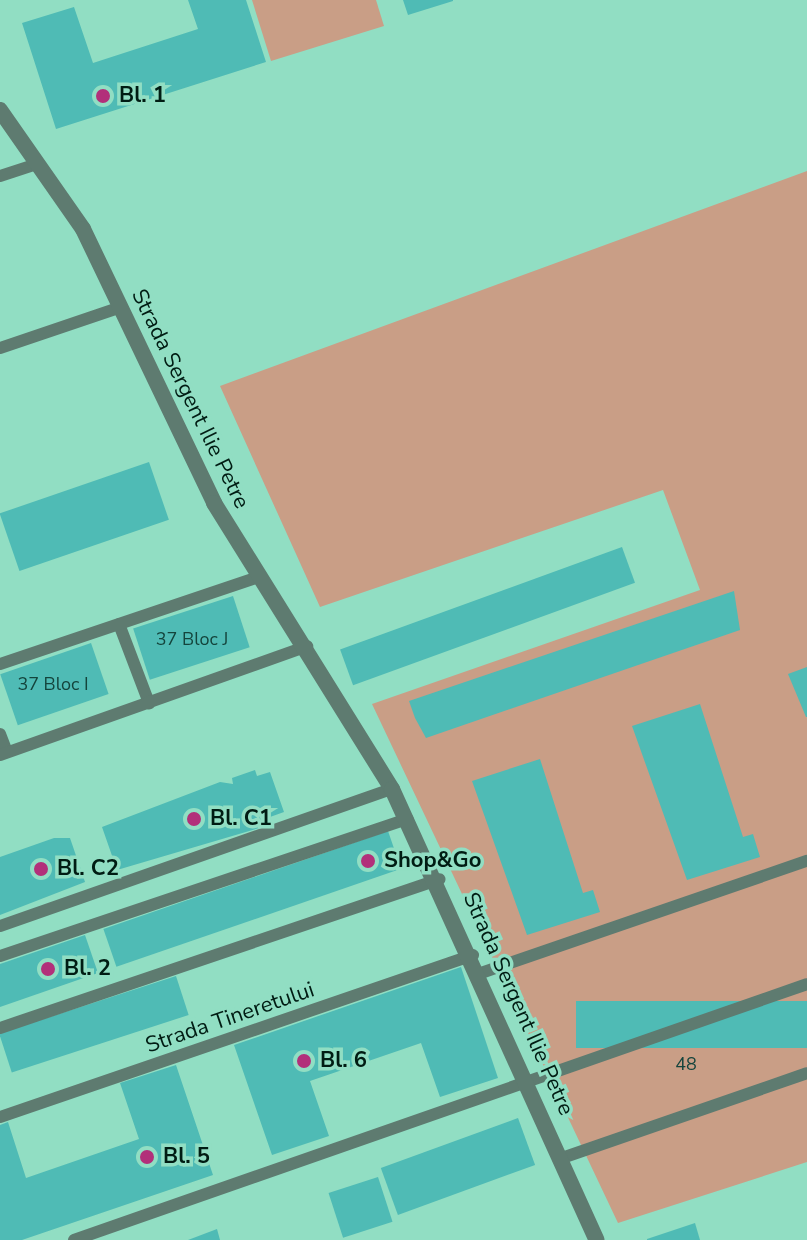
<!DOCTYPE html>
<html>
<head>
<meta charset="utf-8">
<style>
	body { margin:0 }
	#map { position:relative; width:807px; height:1240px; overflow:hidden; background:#91dec3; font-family:"Nunito Sans",sans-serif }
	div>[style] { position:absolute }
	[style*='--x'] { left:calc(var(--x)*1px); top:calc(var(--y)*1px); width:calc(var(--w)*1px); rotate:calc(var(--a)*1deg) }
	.green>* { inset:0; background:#c99e86 }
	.building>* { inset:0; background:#4fbbb5; transform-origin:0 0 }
	.lane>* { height:12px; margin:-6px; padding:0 6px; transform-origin:6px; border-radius:6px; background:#5e7b70 }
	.street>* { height:16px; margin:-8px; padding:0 8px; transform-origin:8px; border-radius:8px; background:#5e7b70 }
	.dots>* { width:22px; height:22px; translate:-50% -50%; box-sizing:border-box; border:4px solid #91dec3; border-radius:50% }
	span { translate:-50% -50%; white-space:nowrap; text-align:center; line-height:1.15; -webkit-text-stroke:7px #91dec3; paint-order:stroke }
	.number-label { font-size:18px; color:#14443c }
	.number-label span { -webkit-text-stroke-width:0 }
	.poi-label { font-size:22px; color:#001c13; font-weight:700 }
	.left { translate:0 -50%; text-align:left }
	.street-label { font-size:22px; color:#001c13 }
</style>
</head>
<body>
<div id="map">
	<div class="green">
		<div style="clip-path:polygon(252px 0,376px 0,384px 26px,271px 61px)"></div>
		<div style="clip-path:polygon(807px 171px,807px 1162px,618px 1223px,372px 704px,700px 590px,663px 490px,320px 607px,220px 386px)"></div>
	</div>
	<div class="building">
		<div style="clip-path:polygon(188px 0,246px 0,266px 62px,56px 129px,22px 23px,74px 7px,93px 63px,198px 29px)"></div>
		<div style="clip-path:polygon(403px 0,453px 0,453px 1px,408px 15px)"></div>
		<div style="left:149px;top:462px;width:61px;height:158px;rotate:71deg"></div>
		<div style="left:622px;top:547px;width:38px;height:300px;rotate:70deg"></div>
		<div style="clip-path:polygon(734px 591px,740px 630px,426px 738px,415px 718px,409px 701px)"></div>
		<div style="left:233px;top:596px;width:54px;height:105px;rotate:72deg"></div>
		<div style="left:91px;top:643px;width:54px;height:96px;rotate:71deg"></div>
		<div style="clip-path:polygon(807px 667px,807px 717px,806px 717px,788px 674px)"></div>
		<div style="clip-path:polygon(700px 704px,743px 837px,753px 834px,760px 857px,687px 880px,632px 726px)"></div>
		<div style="clip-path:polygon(540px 759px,583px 893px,593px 890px,600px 912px,527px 935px,472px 781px)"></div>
		<div style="clip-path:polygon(255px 770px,257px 776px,270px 772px,284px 812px,270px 817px,273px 824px,117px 870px,102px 827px,220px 782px,233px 784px,232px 778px)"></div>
		<div style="left:388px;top:831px;width:40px;height:301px;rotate:71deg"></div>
		<div style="clip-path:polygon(54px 838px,70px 838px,85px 882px,0 915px,0 857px)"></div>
		<div style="clip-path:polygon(85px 935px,98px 973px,0 1007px,0 964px)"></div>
		<div style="clip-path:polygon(461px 967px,498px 1078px,440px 1097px,421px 1043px,310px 1081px,329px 1136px,272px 1155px,234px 1045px)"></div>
		<div style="left:176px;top:976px;width:41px;height:186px;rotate:72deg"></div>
		<div style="left:807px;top:1001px;width:47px;height:231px;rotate:90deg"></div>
		<div style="clip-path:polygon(176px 1065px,213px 1175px,22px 1240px,0 1240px,0 1125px,8px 1122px,26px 1178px,139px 1139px,120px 1083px)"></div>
		<div style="left:518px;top:1118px;width:50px;height:146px;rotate:70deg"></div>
		<div style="left:378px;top:1177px;width:47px;height:52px;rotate:72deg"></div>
		<div style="clip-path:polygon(695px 1223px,700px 1240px,647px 1240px,647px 1239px)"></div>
		<div style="clip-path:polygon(217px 1229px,220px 1240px,188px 1240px)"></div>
	</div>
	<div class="lane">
		<div style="--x:0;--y:176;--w:40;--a:-18"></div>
		<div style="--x:0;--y:348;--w:128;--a:-18.7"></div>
		<div style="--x:119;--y:624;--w:85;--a:69.2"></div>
		<div style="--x:0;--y:664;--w:272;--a:-18.6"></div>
		<div style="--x:0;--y:734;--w:19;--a:69"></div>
		<div style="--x:0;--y:755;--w:326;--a:-19.5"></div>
		<div style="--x:0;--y:926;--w:415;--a:-19.3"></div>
		<div style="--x:0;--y:956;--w:430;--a:-18.6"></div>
		<div style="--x:481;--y:973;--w:345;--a:-19"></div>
		<div style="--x:0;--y:1028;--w:464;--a:-18.7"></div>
		<div style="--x:0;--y:1117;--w:500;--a:-18.9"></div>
		<div style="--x:562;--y:1158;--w:259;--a:-19.1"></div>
		<div style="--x:74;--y:1240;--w:776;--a:-19.25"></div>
	</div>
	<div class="street">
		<div style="--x:0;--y:110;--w:145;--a:55.1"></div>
		<div style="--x:83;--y:229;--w:304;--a:64.4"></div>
		<div style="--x:214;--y:503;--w:337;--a:58.1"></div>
		<div style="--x:392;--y:789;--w:495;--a:65.6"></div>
	</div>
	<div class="dots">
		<div style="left:103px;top:96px;background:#b2307a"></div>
		<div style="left:194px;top:819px;background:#b2307a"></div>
		<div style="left:368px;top:861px;background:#b2307a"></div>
		<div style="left:41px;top:869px;background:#b2307a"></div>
		<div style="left:48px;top:969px;background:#b2307a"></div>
		<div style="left:304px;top:1061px;background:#b2307a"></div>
		<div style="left:147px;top:1157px;background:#b2307a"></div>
	</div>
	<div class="number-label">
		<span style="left:192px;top:639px">37 Bloc J</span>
		<span style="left:53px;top:684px">37 Bloc I</span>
		<span style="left:686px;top:1064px">48</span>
	</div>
	<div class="poi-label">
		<span class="left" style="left:119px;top:96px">Bl. 1</span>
		<span class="left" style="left:210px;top:819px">Bl. C1</span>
		<span class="left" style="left:384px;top:861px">Shop&amp;Go</span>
		<span class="left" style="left:57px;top:869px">Bl. C2</span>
		<span class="left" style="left:64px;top:969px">Bl. 2</span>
		<span class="left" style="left:320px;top:1061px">Bl. 6</span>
		<span class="left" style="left:163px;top:1157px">Bl. 5</span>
	</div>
	<div class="street-label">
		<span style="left:190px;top:399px;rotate:64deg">Strada Sergent Ilie Petre</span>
		<span style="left:518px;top:1004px;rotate:66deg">Strada Sergent Ilie Petre</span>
		<span style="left:230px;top:1018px;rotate:-19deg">Strada Tineretului</span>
	</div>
</div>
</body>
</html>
